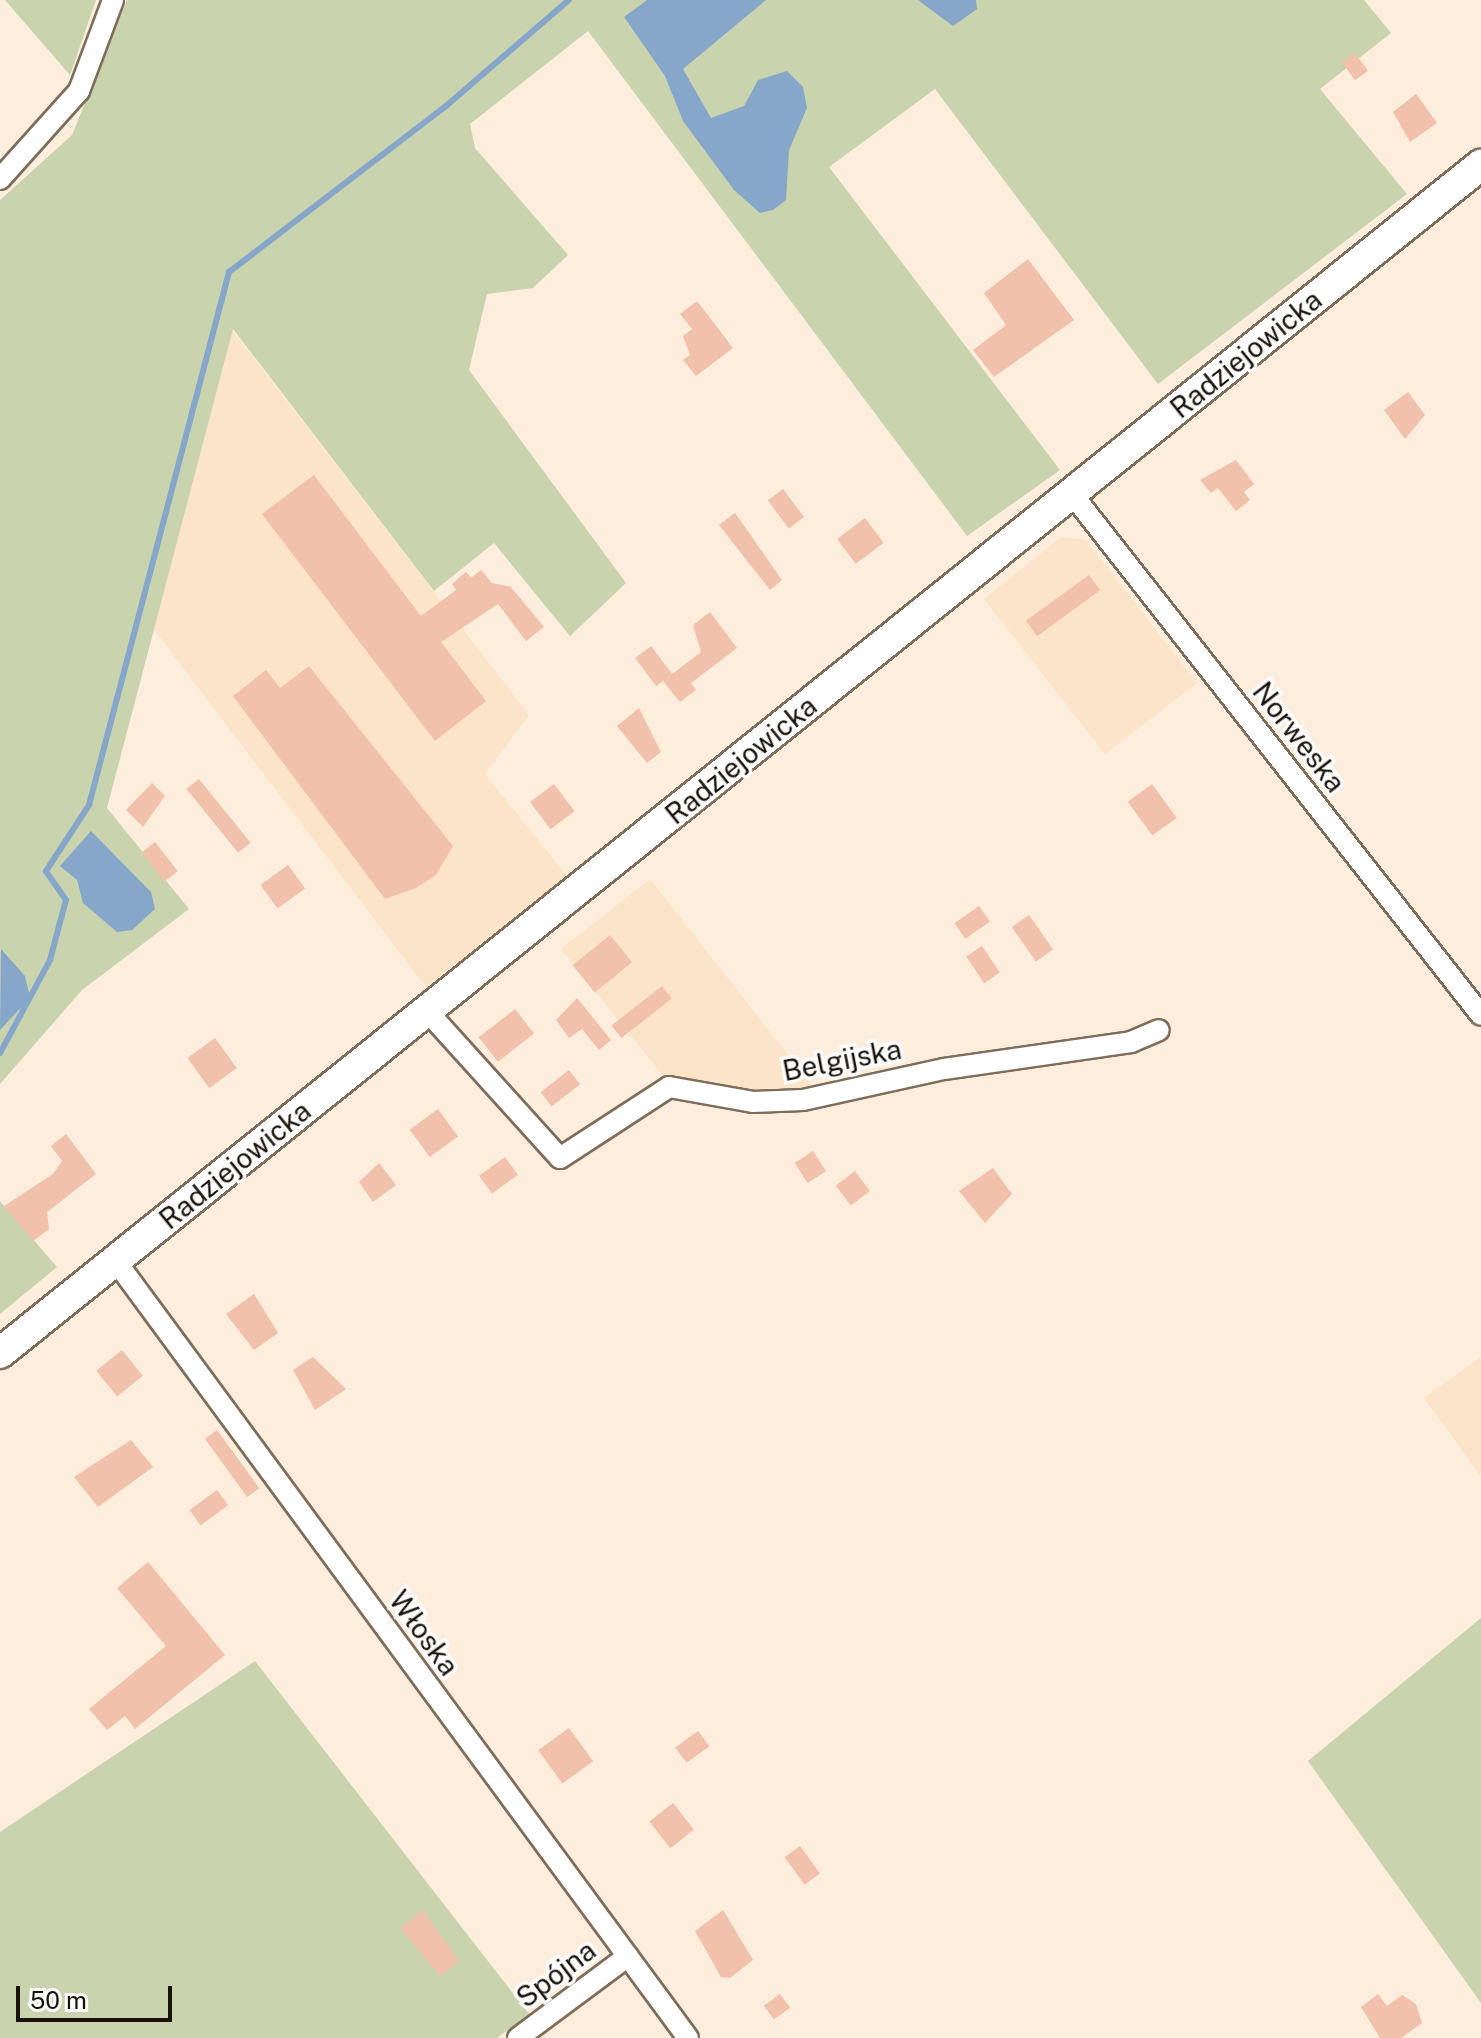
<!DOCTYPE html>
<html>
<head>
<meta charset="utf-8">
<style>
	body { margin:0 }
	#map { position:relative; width:1481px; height:2038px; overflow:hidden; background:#fceddc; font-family:"Public Sans",sans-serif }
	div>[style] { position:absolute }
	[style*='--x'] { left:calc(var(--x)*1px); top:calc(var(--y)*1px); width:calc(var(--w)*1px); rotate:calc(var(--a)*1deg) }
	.built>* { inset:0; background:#fce4c8 }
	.green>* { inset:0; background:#c9d4ae }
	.water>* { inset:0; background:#86a7ca }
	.stream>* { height:6px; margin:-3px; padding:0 3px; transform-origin:3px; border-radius:3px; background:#86a7ca }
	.building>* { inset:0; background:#f1c1ab; transform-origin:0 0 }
	.roads { filter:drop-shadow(2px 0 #7e6d5a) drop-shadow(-2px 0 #7e6d5a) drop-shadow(0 2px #7e6d5a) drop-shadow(0 -2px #7e6d5a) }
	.street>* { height:20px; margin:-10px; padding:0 10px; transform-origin:10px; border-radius:10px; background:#fff }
	.secondary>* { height:30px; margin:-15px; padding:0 15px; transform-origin:15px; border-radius:15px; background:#fff }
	span { translate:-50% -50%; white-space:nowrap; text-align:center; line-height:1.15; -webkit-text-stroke:7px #fdfdfd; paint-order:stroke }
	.street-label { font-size:28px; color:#19120b }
	.scale { position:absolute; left:16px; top:1986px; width:156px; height:36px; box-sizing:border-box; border:4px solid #19120b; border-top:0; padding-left:10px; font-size:24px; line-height:28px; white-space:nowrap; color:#19120b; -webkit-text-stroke:6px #fdfdfd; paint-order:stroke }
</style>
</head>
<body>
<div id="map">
	<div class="built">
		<div style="clip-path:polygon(232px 330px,529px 715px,485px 774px,567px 876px,426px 987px,152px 627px)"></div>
		<div style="clip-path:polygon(1061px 537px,1086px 540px,1197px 683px,1105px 754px,984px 599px)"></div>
		<div style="clip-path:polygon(650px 879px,814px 1088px,755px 1093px,665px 1078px,561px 949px)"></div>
		<div style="clip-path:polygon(1481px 1357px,1481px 1476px,1424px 1398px)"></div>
	</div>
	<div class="green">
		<div style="clip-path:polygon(5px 0,96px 0,70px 75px)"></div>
		<div style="clip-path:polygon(127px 0,1364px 0,1391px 33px,1320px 89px,1407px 194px,1158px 384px,935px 89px,829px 167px,1060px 470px,967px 536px,588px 31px,470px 124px,475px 148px,568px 255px,533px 288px,487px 294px,469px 370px,626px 583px,570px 636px,494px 543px,434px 591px,233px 329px,107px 808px,189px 909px,82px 990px,0 1084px,0 200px,72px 135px)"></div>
		<div style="clip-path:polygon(0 1201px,57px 1267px,0 1314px)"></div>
		<div style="clip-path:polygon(1481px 1618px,1481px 2003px,1308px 1761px)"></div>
		<div style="clip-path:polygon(255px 1661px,529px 2014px,497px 2038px,0 2038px,0 1832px)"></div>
	</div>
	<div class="water">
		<div style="clip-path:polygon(647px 0,766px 0,683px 69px,711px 118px,744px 106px,758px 80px,787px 71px,803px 87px,807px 108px,789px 150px,786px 200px,773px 210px,760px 213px,734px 190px,683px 121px,665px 76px,624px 17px)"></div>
		<div style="clip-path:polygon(918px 0,976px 0,977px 9px,953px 26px)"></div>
		<div style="clip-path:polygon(91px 831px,151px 892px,155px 909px,132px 930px,117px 932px,83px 903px,77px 880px,60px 866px)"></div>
		<div style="clip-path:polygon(1px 949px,25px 976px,30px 998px,0 1030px)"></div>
	</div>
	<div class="stream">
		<div style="--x:0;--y:1053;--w:106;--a:-61.7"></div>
		<div style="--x:50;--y:960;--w:62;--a:-75.1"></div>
		<div style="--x:66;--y:900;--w:35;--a:-125"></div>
		<div style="--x:46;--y:871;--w:79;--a:-56.9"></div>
		<div style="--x:89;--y:805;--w:551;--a:-75.28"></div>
		<div style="--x:229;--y:272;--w:273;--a:-37.4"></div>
		<div style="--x:446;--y:106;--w:162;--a:-40.8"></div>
	</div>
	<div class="building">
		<div style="left:1355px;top:53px;width:22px;height:16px;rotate:54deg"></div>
		<div style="clip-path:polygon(1416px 94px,1437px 123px,1410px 142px,1393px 112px)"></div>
		<div style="clip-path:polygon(1028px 259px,1074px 320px,994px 377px,973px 350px,1006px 325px,984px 293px)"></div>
		<div style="clip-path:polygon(697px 301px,733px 348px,696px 376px,683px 360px,690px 355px,683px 336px,692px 329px,680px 314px)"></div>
		<div style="clip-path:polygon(1408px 392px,1425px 415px,1405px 439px,1384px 410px)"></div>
		<div style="clip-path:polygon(1236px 460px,1254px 484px,1244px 492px,1250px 500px,1236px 511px,1218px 488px,1211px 493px,1200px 480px)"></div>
		<div style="clip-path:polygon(314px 475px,421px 616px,456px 590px,452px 584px,466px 572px,471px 578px,481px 570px,492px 583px,511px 587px,544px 627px,526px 641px,498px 604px,441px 642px,486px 701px,435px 741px,262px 514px)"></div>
		<div style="left:783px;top:489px;width:35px;height:19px;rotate:53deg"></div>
		<div style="clip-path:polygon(735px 513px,782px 580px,770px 590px,719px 525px)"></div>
		<div style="left:865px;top:518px;width:31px;height:35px;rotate:53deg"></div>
		<div style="left:1089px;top:575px;width:19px;height:78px;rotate:54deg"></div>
		<div style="clip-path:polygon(710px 612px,737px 648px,691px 683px,696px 690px,680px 702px,663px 681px,701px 652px,693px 625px)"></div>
		<div style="left:651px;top:646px;width:35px;height:20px;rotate:53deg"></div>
		<div style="clip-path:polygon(309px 666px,453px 846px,436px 875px,416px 888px,385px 899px,233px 696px,266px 670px,280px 688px)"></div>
		<div style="clip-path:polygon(639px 708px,661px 752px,647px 763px,617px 726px)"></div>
		<div style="left:199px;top:779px;width:82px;height:16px;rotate:51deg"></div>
		<div style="clip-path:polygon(152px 783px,165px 796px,143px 827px,126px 810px)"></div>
		<div style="left:554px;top:784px;width:34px;height:30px;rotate:53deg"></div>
		<div style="left:1152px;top:784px;width:42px;height:30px;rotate:54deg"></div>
		<div style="left:155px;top:842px;width:37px;height:17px;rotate:52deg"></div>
		<div style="left:288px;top:865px;width:29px;height:34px;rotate:54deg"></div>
		<div style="left:979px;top:906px;width:19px;height:30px;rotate:55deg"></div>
		<div style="left:1029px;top:915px;width:42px;height:21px;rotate:55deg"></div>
		<div style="left:610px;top:935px;width:35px;height:48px;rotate:51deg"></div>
		<div style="left:982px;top:946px;width:32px;height:19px;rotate:56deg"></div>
		<div style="left:662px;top:986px;width:16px;height:64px;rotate:52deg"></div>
		<div style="clip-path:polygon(577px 998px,611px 1040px,599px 1050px,582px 1029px,569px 1038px,556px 1020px)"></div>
		<div style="left:515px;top:1009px;width:31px;height:46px;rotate:52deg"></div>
		<div style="left:215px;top:1038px;width:37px;height:34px;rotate:54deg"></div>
		<div style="left:569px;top:1070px;width:18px;height:36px;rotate:52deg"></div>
		<div style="left:438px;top:1109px;width:34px;height:35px;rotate:54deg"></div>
		<div style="clip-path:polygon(66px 1134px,96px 1174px,47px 1212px,49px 1229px,33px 1241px,4px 1206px,53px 1174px,62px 1161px,51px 1146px)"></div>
		<div style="left:813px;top:1151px;width:24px;height:22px;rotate:57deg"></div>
		<div style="left:505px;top:1157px;width:22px;height:32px;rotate:54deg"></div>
		<div style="clip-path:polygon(379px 1163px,396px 1185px,373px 1202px,359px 1182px)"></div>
		<div style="clip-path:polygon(993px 1168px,1012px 1194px,985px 1223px,959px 1191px)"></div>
		<div style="left:855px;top:1171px;width:25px;height:24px;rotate:53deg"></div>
		<div style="clip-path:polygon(254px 1294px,278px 1333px,254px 1350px,226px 1314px)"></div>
		<div style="left:122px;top:1350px;width:33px;height:33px;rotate:51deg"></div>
		<div style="clip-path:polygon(313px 1357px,346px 1389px,315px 1410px,293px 1370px)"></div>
		<div style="left:217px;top:1430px;width:72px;height:15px;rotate:54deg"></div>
		<div style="clip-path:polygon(131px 1440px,153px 1467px,98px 1507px,74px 1477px)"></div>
		<div style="left:217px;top:1490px;width:19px;height:34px;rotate:54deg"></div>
		<div style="clip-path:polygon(148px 1562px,225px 1655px,135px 1729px,125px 1716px,107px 1730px,89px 1709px,166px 1646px,117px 1588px)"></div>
		<div style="left:569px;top:1728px;width:41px;height:38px;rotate:54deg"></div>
		<div style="left:698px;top:1731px;width:19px;height:28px;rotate:54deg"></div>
		<div style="left:673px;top:1803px;width:34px;height:30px;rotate:52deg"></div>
		<div style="left:800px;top:1846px;width:34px;height:19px;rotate:54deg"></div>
		<div style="clip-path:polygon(423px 1910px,459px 1961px,440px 1976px,400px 1928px)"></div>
		<div style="clip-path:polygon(723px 1910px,753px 1960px,730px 1978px,721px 1977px,695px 1931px)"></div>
		<div style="left:780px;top:1994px;width:17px;height:20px;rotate:54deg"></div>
		<div style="clip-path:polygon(1378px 1994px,1387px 2006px,1402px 1995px,1416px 2004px,1422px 2023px,1401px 2038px,1380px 2038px,1361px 2007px)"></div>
	</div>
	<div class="roads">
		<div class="street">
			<div style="--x:0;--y:179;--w:118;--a:-48.1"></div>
			<div style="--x:79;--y:91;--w:97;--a:-69.5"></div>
			<div style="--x:1072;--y:494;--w:662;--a:51.87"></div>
			<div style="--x:427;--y:1011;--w:198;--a:47.9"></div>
			<div style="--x:560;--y:1158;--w:130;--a:-33.1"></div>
			<div style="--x:669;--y:1087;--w:85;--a:10.1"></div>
			<div style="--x:753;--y:1102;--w:50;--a:-2.3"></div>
			<div style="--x:803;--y:1100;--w:144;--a:-12.4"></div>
			<div style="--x:944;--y:1069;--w:189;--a:-8.2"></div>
			<div style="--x:1131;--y:1042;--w:30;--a:-23"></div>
			<div style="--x:115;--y:1260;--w:966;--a:53.63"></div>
			<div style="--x:518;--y:2038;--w:137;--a:-36.7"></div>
		</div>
		<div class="secondary">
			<div style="--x:0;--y:1353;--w:1899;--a:-38.74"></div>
		</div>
	</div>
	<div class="street-label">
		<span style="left:1246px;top:354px;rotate:-39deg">Radziejowicka</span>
		<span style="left:1299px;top:737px;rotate:52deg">Norweska</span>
		<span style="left:741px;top:760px;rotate:-39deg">Radziejowicka</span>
		<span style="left:842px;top:1060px;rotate:-11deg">Belgijska</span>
		<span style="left:235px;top:1165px;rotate:-39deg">Radziejowicka</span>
		<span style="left:424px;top:1633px;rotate:54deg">Włoska</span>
		<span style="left:556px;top:1974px;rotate:-37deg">Spójna</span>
	</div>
	<div class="scale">50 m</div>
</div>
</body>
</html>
